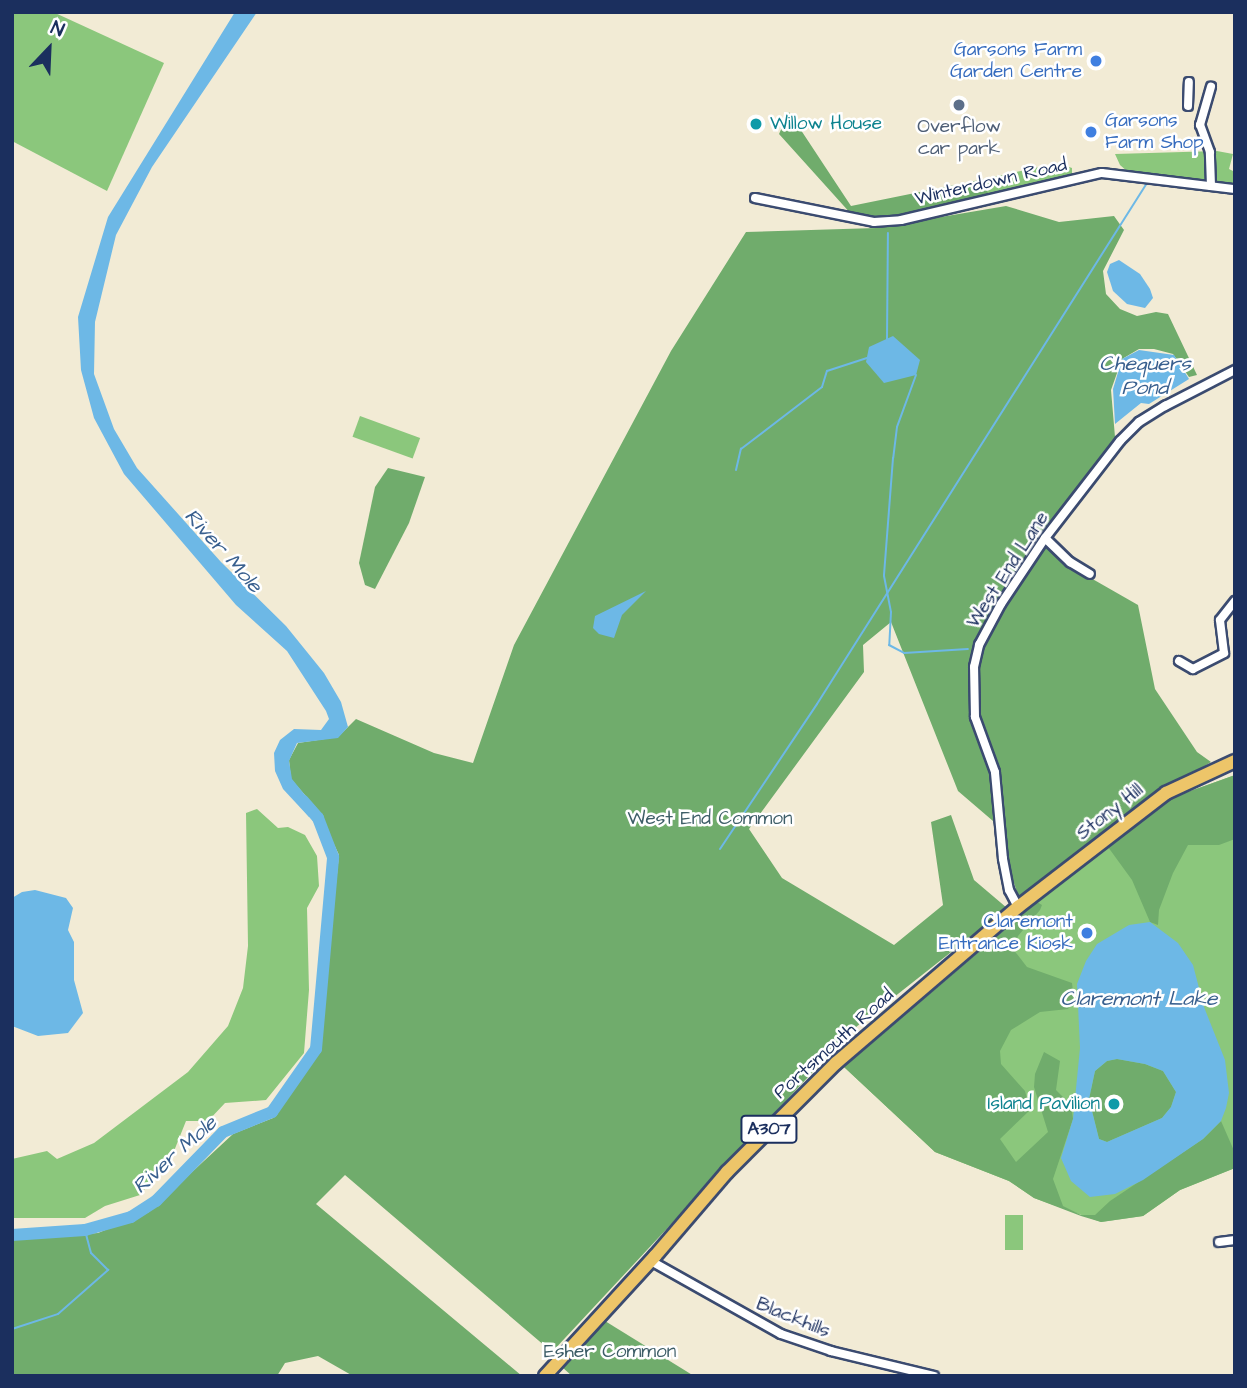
<!DOCTYPE html>
<html>
<head>
<meta charset="utf-8">
<style>
	body { margin:0 }
	#map { position:relative; width:1247px; height:1388px; overflow:hidden; background:#f2ebd5; font-family:"Architects Daughter",sans-serif }
	div>[style] { position:absolute }
	[style*='--x'] { left:calc(var(--x)*1px); top:calc(var(--y)*1px); width:calc(var(--w)*1px); rotate:calc(var(--a)*1deg) }
	.green>* { inset:0; background:#8bc77c; transform-origin:0 0 }
	.forest>* { inset:0; background:#70ac6c }
	.water>* { inset:0; background:#6db8e6 }
	.stream>* { height:2px; margin:-1px; padding:0 1px; transform-origin:1px; border-radius:1px; background:#6db8e6 }
	.river>* { height:12px; margin:-6px; padding:0 6px; transform-origin:6px; border-radius:6px; background:#6db8e6 }
	.roads { filter:drop-shadow(2px 0 #3b4b70) drop-shadow(-2px 0 #3b4b70) drop-shadow(0 2px #3b4b70) drop-shadow(0 -2px #3b4b70) }
	.street>* { height:8px; margin:-4px; padding:0 4px; transform-origin:4px; border-radius:4px; background:#fff }
	.primary>* { height:12px; margin:-6px; padding:0 6px; transform-origin:6px; border-radius:6px; background:#edc569 }
	.dots>* { width:19px; height:19px; translate:-50% -50%; box-sizing:border-box; border:4px solid #fff; border-radius:50% }
	span { translate:-50% -50%; white-space:nowrap; text-align:center; line-height:1.15; -webkit-text-stroke:5px #fff; paint-order:stroke }
	.shield-label span { padding:2px 5px; background:#fff; border:2px solid; border-radius:5px; -webkit-text-stroke-width:0 }
	.shield-label { font-size:18px; color:#1b2f5e; font-weight:700 }
	.shop-label { font-size:19px; color:#366cbe }
	.right { translate:-100% -50%; text-align:right }
	.left { translate:0 -50%; text-align:left }
	.culture-label { font-size:19px; color:#0d838f }
	.service-label { font-size:19px; color:#4e5e75 }
	.street-label { font-size:19px; color:#1b2f5e }
	.park-label { font-size:19px; color:#3d5d67 }
	.water-label { font-size:21px; color:#385f8e; font-style:italic }
	.frame { position:absolute; inset:0; border:14px solid #1b2f5e; pointer-events:none }
	.north { position:absolute; left:14px; top:14px; width:70px; height:70px; -webkit-text-stroke:5px #fff; paint-order:stroke; rotate:23deg; font-size:19px; font-weight:700; line-height:28px; text-align:center; color:#1b2f5e }
	.north::after { content:''; display:block; margin:auto; width:24px; height:32px; background:#1b2f5e; clip-path:polygon(50% 0,100% 100%,50% 72%,0 100%) }
</style>
</head>
<body>
<div id="map">
	<div class="green">
		<div style="clip-path:polygon(12px 12px,53px 12px,164px 63px,107px 191px,12px 141px)"></div>
		<div style="clip-path:polygon(1217px 151px,1233px 154px,1229px 169px,1235px 172px,1235px 186px,1128px 172px,1120px 165px,1115px 154px)"></div>
		<div style="clip-path:polygon(1058px 163px,1072px 168px,1072px 177px,989px 196px,984px 179px)"></div>
		<div style="left:360px;top:416px;width:64px;height:22px;rotate:20deg"></div>
		<div style="clip-path:polygon(1235px 775px,1235px 1168px,1180px 1190px,1143px 1216px,1101px 1222px,1034px 1198px,1009px 1181px,935px 1152px,844px 1067px,1061px 882px,1174px 797px)"></div>
		<div style="clip-path:polygon(257px 809px,278px 828px,288px 827px,305px 835px,317px 856px,319px 886px,307px 908px,309px 990px,304px 1053px,266px 1100px,225px 1103px,208px 1121px,186px 1121px,172px 1156px,140px 1195px,105px 1206px,85px 1218px,12px 1218px,12px 1159px,47px 1151px,57px 1159px,94px 1143px,188px 1072px,228px 1026px,243px 988px,248px 946px,246px 813px)"></div>
		<div style="left:1005px;top:1215px;width:18px;height:35px"></div>
	</div>
	<div class="forest">
		<div style="clip-path:polygon(789px 112px,851px 206px,984px 179px,989px 196px,914px 213px,879px 217px,852px 215px,779px 134px)"></div>
		<div style="clip-path:polygon(1006px 206px,1059px 222px,1114px 216px,1124px 230px,1103px 271px,1106px 294px,1120px 309px,1137px 316px,1156px 312px,1168px 314px,1197px 375px,1189px 377px,1173px 354px,1154px 349px,1139px 349px,1122px 359px,1111px 390px,1115px 437px,1043px 538px,1075px 569px,1138px 605px,1155px 689px,1197px 752px,1211px 762px,1132px 811px,1019px 898px,993px 821px,958px 791px,891px 622px,863px 645px,864px 672px,749px 829px,782px 878px,894px 945px,943px 905px,931px 822px,951px 815px,974px 880px,1007px 908px,851px 1031px,552px 1352px,345px 1175px,316px 1204px,522px 1376px,353px 1376px,318px 1356px,285px 1363px,277px 1376px,12px 1376px,12px 1239px,98px 1233px,149px 1212px,233px 1134px,273px 1118px,319px 1048px,339px 855px,318px 810px,291px 779px,289px 760px,298px 743px,338px 737px,356px 719px,434px 753px,473px 763px,514px 645px,671px 351px,746px 232px,876px 228px)"></div>
		<div style="clip-path:polygon(388px 468px,425px 477px,409px 523px,375px 589px,365px 585px,359px 563px,375px 487px)"></div>
		<div style="clip-path:polygon(1235px 775px,1235px 839px,1219px 845px,1188px 845px,1173px 873px,1159px 910px,1158px 925px,1150px 922px,1132px 880px,1108px 847px,1174px 797px)"></div>
		<div style="clip-path:polygon(1037px 902px,1042px 905px,1040px 910px,1018px 936px,1013px 949px,1027px 967px,1072px 983px,1074px 1001px,1068px 1009px,1040px 1012px,1011px 1030px,1000px 1051px,1001px 1064px,1025px 1091px,1030px 1110px,1000px 1139px,1016px 1162px,1048px 1132px,1034px 1087px,1035px 1074px,1044px 1052px,1060px 1061px,1056px 1090px,1071px 1105px,1073px 1119px,1053px 1179px,1063px 1206px,1081px 1215px,1095px 1215px,1110px 1201px,1203px 1139px,1221px 1121px,1235px 1153px,1235px 1168px,1180px 1190px,1143px 1216px,1101px 1222px,1081px 1216px,1034px 1198px,1009px 1181px,935px 1152px,844px 1067px)"></div>
		<div style="clip-path:polygon(1117px 1059px,1145px 1064px,1163px 1071px,1176px 1092px,1171px 1107px,1162px 1118px,1107px 1142px,1099px 1139px,1089px 1099px,1095px 1071px,1107px 1061px)"></div>
		<div style="clip-path:polygon(605px 1321px,694px 1376px,572px 1376px,562px 1367px)"></div>
	</div>
	<div class="water">
		<div style="clip-path:polygon(235px 12px,257px 12px,152px 167px,116px 235px,95px 322px,94px 374px,114px 429px,137px 468px,221px 562px,286px 626px,324px 673px,341px 702px,348px 727px,338px 738px,297px 743px,289px 761px,292px 779px,318px 811px,309px 817px,283px 789px,275px 771px,274px 753px,280px 740px,294px 729px,321px 730px,329px 719px,326px 711px,287px 651px,236px 605px,124px 474px,94px 418px,81px 370px,78px 317px,108px 217px)"></div>
		<div style="clip-path:polygon(1119px 260px,1140px 274px,1150px 289px,1153px 298px,1145px 308px,1127px 304px,1113px 291px,1107px 272px,1110px 264px)"></div>
		<div style="clip-path:polygon(893px 336px,920px 360px,916px 375px,884px 383px,866px 362px,869px 347px)"></div>
		<div style="clip-path:polygon(1139px 350px,1174px 355px,1189px 379px,1149px 404px,1141px 403px,1115px 424px,1113px 389px,1122px 359px)"></div>
		<div style="clip-path:polygon(646px 591px,622px 615px,614px 638px,599px 634px,593px 628px,595px 616px)"></div>
		<div style="clip-path:polygon(35px 890px,66px 898px,73px 908px,68px 930px,74px 942px,74px 980px,83px 1013px,68px 1033px,38px 1036px,12px 1026px,12px 898px,22px 892px)"></div>
		<div style="clip-path:polygon(evenodd,1150px 922px,1178px 943px,1193px 965px,1204px 1007px,1225px 1060px,1229px 1093px,1226px 1108px,1221px 1121px,1203px 1139px,1143px 1180px,1115px 1194px,1090px 1197px,1071px 1181px,1061px 1158px,1073px 1119px,1080px 1048px,1077px 984px,1086px 961px,1097px 944px,1129px 925px,1150px 922px,1117px 1059px,1145px 1064px,1163px 1071px,1176px 1092px,1171px 1107px,1162px 1118px,1107px 1142px,1099px 1139px,1089px 1099px,1095px 1071px,1107px 1061px,1117px 1059px)"></div>
	</div>
	<div class="stream">
		<div style="--x:1110;--y:179;--w:65;--a:6.1"></div>
		<div style="--x:887;--y:339;--w:106;--a:-89.5"></div>
		<div style="--x:916;--y:375;--w:55;--a:110.1"></div>
		<div style="--x:897;--y:427;--w:31;--a:97"></div>
		<div style="--x:893;--y:458;--w:118;--a:94.4"></div>
		<div style="--x:884;--y:576;--w:37;--a:79"></div>
		<div style="--x:891;--y:612;--w:33;--a:93"></div>
		<div style="--x:889;--y:645;--w:17;--a:28"></div>
		<div style="--x:904;--y:653;--w:64;--a:-3.6"></div>
		<div style="--x:736;--y:470;--w:22;--a:-77"></div>
		<div style="--x:741;--y:449;--w:102;--a:-37.4"></div>
		<div style="--x:822;--y:387;--w:17;--a:-73"></div>
		<div style="--x:827;--y:371;--w:42;--a:-18"></div>
		<div style="--x:720;--y:849;--w:174;--a:-56.2"></div>
		<div style="--x:817;--y:704;--w:617;--a:-57.65"></div>
		<div style="--x:12;--y:1329;--w:48;--a:-18.1"></div>
		<div style="--x:58;--y:1314;--w:67;--a:-41.3"></div>
		<div style="--x:108;--y:1270;--w:24;--a:-135"></div>
		<div style="--x:91;--y:1253;--w:24;--a:-105"></div>
	</div>
	<div class="river">
		<div style="--x:12;--y:1235;--w:73;--a:-3.9"></div>
		<div style="--x:85;--y:1230;--w:48;--a:-15.8"></div>
		<div style="--x:131;--y:1217;--w:30;--a:-33"></div>
		<div style="--x:156;--y:1201;--w:96;--a:-45.8"></div>
		<div style="--x:223;--y:1132;--w:53;--a:-22.2"></div>
		<div style="--x:272;--y:1112;--w:77;--a:-55.1"></div>
		<div style="--x:316;--y:1049;--w:193;--a:-84.9"></div>
		<div style="--x:333;--y:857;--w:42;--a:-111"></div>
		<div style="--x:318;--y:818;--w:23;--a:-131"></div>
	</div>
	<div class="roads">
		<div class="street">
			<div style="--x:1188;--y:106;--w:24;--a:-88"></div>
			<div style="--x:1211;--y:186;--w:34;--a:-92"></div>
			<div style="--x:1210;--y:152;--w:29;--a:-110"></div>
			<div style="--x:1200;--y:125;--w:40;--a:-74"></div>
			<div style="--x:755;--y:198;--w:121;--a:11.4"></div>
			<div style="--x:874;--y:222;--w:27;--a:-4"></div>
			<div style="--x:901;--y:220;--w:206;--a:-13.2"></div>
			<div style="--x:1102;--y:173;--w:134;--a:6.9"></div>
			<div style="--x:1045;--y:538;--w:35;--a:44"></div>
			<div style="--x:1070;--y:562;--w:23;--a:31"></div>
			<div style="--x:1179;--y:661;--w:16;--a:30"></div>
			<div style="--x:1193;--y:669;--w:35;--a:-27"></div>
			<div style="--x:1224;--y:653;--w:33;--a:-97"></div>
			<div style="--x:1220;--y:620;--w:24;--a:-52"></div>
			<div style="--x:1018;--y:907;--w:19;--a:-118"></div>
			<div style="--x:1009;--y:890;--w:32;--a:-101"></div>
			<div style="--x:1003;--y:859;--w:87;--a:-95.3"></div>
			<div style="--x:995;--y:772;--w:59;--a:-110"></div>
			<div style="--x:975;--y:717;--w:50;--a:-91.1"></div>
			<div style="--x:974;--y:667;--w:23;--a:-77"></div>
			<div style="--x:979;--y:645;--w:47;--a:-61.8"></div>
			<div style="--x:1001;--y:604;--w:79;--a:-56.3"></div>
			<div style="--x:1045;--y:538;--w:123;--a:-52.3"></div>
			<div style="--x:1120;--y:441;--w:27;--a:-45"></div>
			<div style="--x:1139;--y:422;--w:31;--a:-32"></div>
			<div style="--x:1165;--y:406;--w:79;--a:-27.2"></div>
			<div style="--x:1219;--y:1242;--w:16;--a:-7"></div>
			<div style="--x:651;--y:1261;--w:149;--a:29.3"></div>
			<div style="--x:781;--y:1334;--w:53;--a:18.8"></div>
			<div style="--x:831;--y:1351;--w:106;--a:13.6"></div>
		</div>
		<div class="primary">
			<div style="--x:545;--y:1376;--w:163;--a:-47.5"></div>
			<div style="--x:655;--y:1256;--w:111;--a:-49.4"></div>
			<div style="--x:727;--y:1172;--w:154;--a:-45"></div>
			<div style="--x:836;--y:1063;--w:240;--a:-40.6"></div>
			<div style="--x:1018;--y:907;--w:187;--a:-37.6"></div>
			<div style="--x:1166;--y:793;--w:76;--a:-24.9"></div>
		</div>
	</div>
	<div class="dots">
		<div style="left:1096px;top:61px;background:#3f7fe0"></div>
		<div style="left:959px;top:105px;background:#5c6f8a"></div>
		<div style="left:756px;top:124px;background:#0f9aa8"></div>
		<div style="left:1091px;top:132px;background:#3f7fe0"></div>
		<div style="left:1087px;top:933px;background:#3f7fe0"></div>
		<div style="left:1114px;top:1104px;background:#0f9aa8"></div>
	</div>
	<div class="shield-label">
		<span style="left:769px;top:1129px">A307</span>
	</div>
	<div class="shop-label">
		<span class="right" style="left:1082px;top:61px">Garsons Farm<br>Garden Centre</span>
		<span class="left" style="left:1105px;top:132px">Garsons<br>Farm Shop</span>
		<span class="right" style="left:1073px;top:933px">Claremont<br>Entrance Kiosk</span>
	</div>
	<div class="culture-label">
		<span class="left" style="left:770px;top:124px">Willow House</span>
		<span class="right" style="left:1100px;top:1104px">Island Pavilion</span>
	</div>
	<div class="service-label">
		<span style="left:959px;top:138px">Overflow<br>car park</span>
	</div>
	<div class="street-label">
		<span style="left:991px;top:182px;rotate:-13deg">Winterdown Road</span>
		<span style="left:1008px;top:570px;rotate:-57deg">West End Lane</span>
		<span style="left:1110px;top:812px;rotate:-38deg">Stony Hill</span>
		<span style="left:834px;top:1044px;rotate:-42deg">Portsmouth Road</span>
		<span style="left:793px;top:1318px;rotate:22deg">Blackhills</span>
	</div>
	<div class="park-label">
		<span style="left:710px;top:819px">West End Common</span>
		<span style="left:610px;top:1352px">Esher Common</span>
	</div>
	<div class="water-label">
		<span style="left:1145px;top:376px">Chequers<br>Pond</span>
		<span style="left:223px;top:551px;rotate:48deg">River Mole</span>
		<span style="left:1139px;top:999px">Claremont Lake</span>
		<span style="left:175px;top:1155px;rotate:-42deg">River Mole</span>
	</div>
	<div class="frame"></div>
	<div class="north">N</div>
</div>
</body>
</html>
